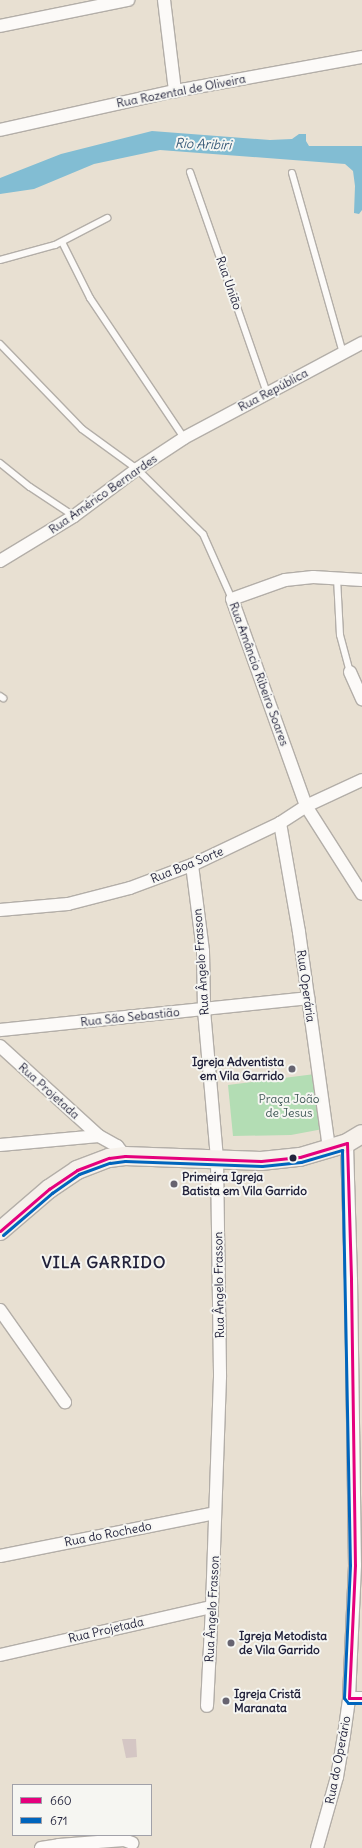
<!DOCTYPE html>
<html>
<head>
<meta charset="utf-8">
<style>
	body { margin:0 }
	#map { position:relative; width:362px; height:1848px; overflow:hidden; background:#e8e0d2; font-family:Delius,sans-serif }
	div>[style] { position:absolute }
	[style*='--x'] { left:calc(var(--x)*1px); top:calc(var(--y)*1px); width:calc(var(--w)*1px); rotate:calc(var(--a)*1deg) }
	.green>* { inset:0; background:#b3ddb4 }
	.water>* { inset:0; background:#82bdd3 }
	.building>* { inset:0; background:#d4c6c4 }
	.roads { filter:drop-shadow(1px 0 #b3aea8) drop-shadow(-1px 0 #b3aea8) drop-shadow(0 1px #b3aea8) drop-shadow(0 -1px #b3aea8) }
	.lane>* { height:6px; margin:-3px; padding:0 3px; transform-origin:3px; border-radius:3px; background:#fcfaf8 }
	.street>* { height:12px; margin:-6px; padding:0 6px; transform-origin:6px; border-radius:6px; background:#fcfaf8 }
	.secondary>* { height:18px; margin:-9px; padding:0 9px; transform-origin:9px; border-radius:9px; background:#f6f1eb }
	.bus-1>* { height:3px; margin:-1.5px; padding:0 1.5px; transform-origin:1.5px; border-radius:1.5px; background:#e5007d }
	.bus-2>* { height:3px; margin:-1.5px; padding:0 1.5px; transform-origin:1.5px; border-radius:1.5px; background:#0065bd }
	.dots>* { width:11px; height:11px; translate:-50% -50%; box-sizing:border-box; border:2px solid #f6f6f2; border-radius:50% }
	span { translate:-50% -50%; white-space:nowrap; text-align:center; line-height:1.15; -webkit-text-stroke:4px #f6f6f2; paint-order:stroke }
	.street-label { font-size:12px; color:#22223b }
	.poi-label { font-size:12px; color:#22223b; font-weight:700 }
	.right { translate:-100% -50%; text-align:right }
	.left { translate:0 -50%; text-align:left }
	.park-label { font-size:12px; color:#415958 }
	.water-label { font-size:13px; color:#375a78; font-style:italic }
	.district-label { font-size:16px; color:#22223b; font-weight:700; letter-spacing:1px }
	.legend { position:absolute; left:12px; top:1784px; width:140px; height:52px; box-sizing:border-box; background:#f6f6f2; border:1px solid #a1a1a9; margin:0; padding:5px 7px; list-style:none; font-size:12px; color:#22223b }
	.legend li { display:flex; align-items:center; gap:8px; height:20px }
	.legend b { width:20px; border:1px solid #a1a1a9 }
</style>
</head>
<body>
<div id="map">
	<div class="green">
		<div style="clip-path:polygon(315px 1074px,323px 1129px,291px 1135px,233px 1136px,228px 1085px)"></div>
	</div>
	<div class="water">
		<div style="clip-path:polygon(152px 131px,270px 140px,292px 139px,299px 134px,306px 134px,306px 141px,309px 146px,362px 146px,362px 210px,359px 214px,354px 213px,355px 186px,353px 171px,345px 164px,160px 150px,94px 164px,34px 189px,0 194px,0 178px,61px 154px)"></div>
	</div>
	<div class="building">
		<div style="clip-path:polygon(122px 1739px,136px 1739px,137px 1757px,126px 1758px)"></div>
	</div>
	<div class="roads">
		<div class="lane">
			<div style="--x:190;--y:172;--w:234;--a:70.8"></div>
			<div style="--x:292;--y:173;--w:187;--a:74.2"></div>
			<div style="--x:62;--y:242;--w:63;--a:63.4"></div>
			<div style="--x:90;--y:298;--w:169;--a:56.1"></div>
			<div style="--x:0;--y:260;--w:57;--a:-15.3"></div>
			<div style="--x:55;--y:245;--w:59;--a:-27.4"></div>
			<div style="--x:0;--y:344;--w:118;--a:46"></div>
			<div style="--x:82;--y:429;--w:68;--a:36"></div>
			<div style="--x:137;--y:469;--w:93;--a:44.6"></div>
			<div style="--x:203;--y:534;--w:71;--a:66"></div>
			<div style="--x:0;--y:463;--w:38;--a:39"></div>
			<div style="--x:30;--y:487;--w:53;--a:33.4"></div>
			<div style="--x:337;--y:578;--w:57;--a:87"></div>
			<div style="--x:340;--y:635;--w:38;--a:75"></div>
			<div style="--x:0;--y:696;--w:4;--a:34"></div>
		</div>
		<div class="street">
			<div style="--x:164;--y:0;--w:92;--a:83.1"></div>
			<div style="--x:0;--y:26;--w:131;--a:-11.5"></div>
			<div style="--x:0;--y:130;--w:179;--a:-12.6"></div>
			<div style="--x:175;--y:91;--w:190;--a:-10.3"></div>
			<div style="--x:0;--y:561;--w:87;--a:-31.3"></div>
			<div style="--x:74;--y:516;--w:79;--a:-36.7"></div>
			<div style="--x:137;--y:469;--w:56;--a:-33.4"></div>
			<div style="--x:184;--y:438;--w:202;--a:-28.1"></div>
			<div style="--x:362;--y:580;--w:49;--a:-176.5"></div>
			<div style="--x:313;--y:577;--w:28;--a:174"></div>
			<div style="--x:285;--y:580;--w:56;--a:160.3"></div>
			<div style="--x:232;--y:599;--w:220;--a:70.3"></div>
			<div style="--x:306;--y:806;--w:104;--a:57.5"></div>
			<div style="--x:350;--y:672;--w:30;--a:66"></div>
			<div style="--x:280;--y:823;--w:111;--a:80.1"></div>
			<div style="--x:299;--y:932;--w:219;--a:82.1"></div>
			<div style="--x:192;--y:865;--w:87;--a:82.7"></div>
			<div style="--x:203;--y:951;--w:59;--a:89"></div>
			<div style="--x:204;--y:1010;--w:149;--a:85"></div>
			<div style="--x:217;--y:1158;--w:219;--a:89.2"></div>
			<div style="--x:220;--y:1377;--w:230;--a:92"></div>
			<div style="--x:212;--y:1607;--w:99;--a:92.9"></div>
			<div style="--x:0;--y:910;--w:68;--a:-5"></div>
			<div style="--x:68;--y:904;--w:64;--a:-14.5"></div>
			<div style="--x:130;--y:888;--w:66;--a:-20.4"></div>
			<div style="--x:192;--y:865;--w:98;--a:-25.5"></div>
			<div style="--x:280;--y:823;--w:31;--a:-33"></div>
			<div style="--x:306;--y:806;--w:62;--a:-24.9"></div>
			<div style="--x:0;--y:1030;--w:310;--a:-5.9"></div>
			<div style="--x:0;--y:1046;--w:134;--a:42.3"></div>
			<div style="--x:0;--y:1145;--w:99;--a:-5.2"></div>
			<div style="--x:99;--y:1136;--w:21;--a:29"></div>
			<div style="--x:117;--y:1146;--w:13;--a:51"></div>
			<div style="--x:0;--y:1310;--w:113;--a:54.8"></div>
			<div style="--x:0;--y:1556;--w:219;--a:-11.3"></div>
			<div style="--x:0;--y:1655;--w:217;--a:-12.8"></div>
			<div style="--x:349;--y:1698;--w:13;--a:0"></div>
			<div style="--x:41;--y:1848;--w:18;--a:-9"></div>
			<div style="--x:59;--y:1845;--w:65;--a:-4.4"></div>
			<div style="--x:124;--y:1840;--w:9;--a:21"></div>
			<div style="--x:317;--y:1848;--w:74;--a:-74.3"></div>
			<div style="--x:337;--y:1777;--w:43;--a:-80.5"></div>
			<div style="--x:344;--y:1735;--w:37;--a:-82"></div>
			<div style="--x:349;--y:1698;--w:133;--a:-87.4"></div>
			<div style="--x:355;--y:1565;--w:285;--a:-90.8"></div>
			<div style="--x:351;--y:1280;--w:137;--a:-91.7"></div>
		</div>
		<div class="secondary">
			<div style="--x:0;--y:1231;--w:65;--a:-40.6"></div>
			<div style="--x:49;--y:1189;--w:34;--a:-34"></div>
			<div style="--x:77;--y:1170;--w:34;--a:-21"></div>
			<div style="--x:109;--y:1158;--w:16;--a:-7"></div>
			<div style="--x:125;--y:1156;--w:136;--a:2.1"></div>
			<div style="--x:261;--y:1161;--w:39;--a:-6"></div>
			<div style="--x:300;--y:1157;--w:49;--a:-16.6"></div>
			<div style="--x:347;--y:1143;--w:17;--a:-31"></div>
		</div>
	</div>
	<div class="bus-1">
		<div style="--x:0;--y:1231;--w:65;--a:-40.6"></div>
		<div style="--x:49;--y:1189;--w:34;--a:-34"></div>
		<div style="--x:77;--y:1170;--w:34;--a:-21"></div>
		<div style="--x:109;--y:1158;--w:16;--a:-7"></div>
		<div style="--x:125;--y:1156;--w:136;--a:2.1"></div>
		<div style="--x:261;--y:1161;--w:39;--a:-6"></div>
		<div style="--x:300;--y:1157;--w:49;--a:-16.6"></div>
		<div style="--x:347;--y:1143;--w:137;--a:88.3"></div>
		<div style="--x:351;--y:1280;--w:285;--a:89.2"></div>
		<div style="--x:355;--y:1565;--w:133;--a:92.6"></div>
		<div style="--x:349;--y:1698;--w:13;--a:0"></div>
	</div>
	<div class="bus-2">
		<div style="--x:3;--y:1235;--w:65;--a:-40.6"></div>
		<div style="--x:52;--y:1193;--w:33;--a:-35"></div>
		<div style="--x:79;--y:1174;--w:33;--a:-20"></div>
		<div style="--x:110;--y:1163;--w:15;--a:-8"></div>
		<div style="--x:125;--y:1161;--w:137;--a:2.1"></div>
		<div style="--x:262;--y:1166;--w:39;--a:-6"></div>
		<div style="--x:301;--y:1162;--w:43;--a:-16.3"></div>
		<div style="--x:342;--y:1150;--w:415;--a:88.9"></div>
		<div style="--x:350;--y:1565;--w:133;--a:92.6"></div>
		<div style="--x:344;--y:1698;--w:6;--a:51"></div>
		<div style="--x:348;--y:1703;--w:14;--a:0"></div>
	</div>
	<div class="dots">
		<div style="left:292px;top:1069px;background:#676470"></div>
		<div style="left:293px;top:1158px;background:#22223b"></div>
		<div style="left:174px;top:1184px;background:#676470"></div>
		<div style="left:231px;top:1643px;background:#676470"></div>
		<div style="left:226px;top:1701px;background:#676470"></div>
	</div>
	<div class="street-label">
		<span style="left:181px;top:91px;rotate:-11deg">Rua Rozental de Oliveira</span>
		<span style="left:229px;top:283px;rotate:71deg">Rua União</span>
		<span style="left:273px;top:390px;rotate:-28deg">Rua República</span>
		<span style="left:103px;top:494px;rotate:-35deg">Rua Américo Bernardes</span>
		<span style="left:259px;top:674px;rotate:70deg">Rua Amâncio Ribeiro Soares</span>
		<span style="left:187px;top:865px;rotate:-22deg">Rua Boa Sorte</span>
		<span style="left:201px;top:962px;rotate:-94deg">Rua Ângelo Frasson</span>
		<span style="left:306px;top:986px;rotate:82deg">Rua Operária</span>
		<span style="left:130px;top:1017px;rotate:-6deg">Rua São Sebastião</span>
		<span style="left:49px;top:1091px;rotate:42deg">Rua Projetada</span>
		<span style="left:219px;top:1285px;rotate:-91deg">Rua Ângelo Frasson</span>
		<span style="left:108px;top:1534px;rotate:-11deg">Rua do Rochedo</span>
		<span style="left:212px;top:1609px;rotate:-87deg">Rua Ângelo Frasson</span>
		<span style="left:106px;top:1630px;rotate:-13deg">Rua Projetada</span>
		<span style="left:338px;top:1760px;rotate:-79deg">Rua do Operário</span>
	</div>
	<div class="poi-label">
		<span class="right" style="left:284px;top:1069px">Igreja Adventista<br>em Vila Garrido</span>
		<span class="left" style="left:182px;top:1184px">Primeira Igreja<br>Batista em Vila Garrido</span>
		<span class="left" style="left:239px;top:1643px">Igreja Metodista<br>de Vila Garrido</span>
		<span class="left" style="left:234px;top:1701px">Igreja Cristã<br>Maranata</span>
	</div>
	<div class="park-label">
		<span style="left:289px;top:1106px">Praça João<br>de Jesus</span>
	</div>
	<div class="water-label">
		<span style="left:203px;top:145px;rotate:2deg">Rio Aribiri</span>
	</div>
	<div class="district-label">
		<span style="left:104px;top:1262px">VILA GARRIDO</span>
	</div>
	<ul class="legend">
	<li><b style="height:5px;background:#e5007d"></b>660</li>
	<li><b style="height:5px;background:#0065bd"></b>671</li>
	</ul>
</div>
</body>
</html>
